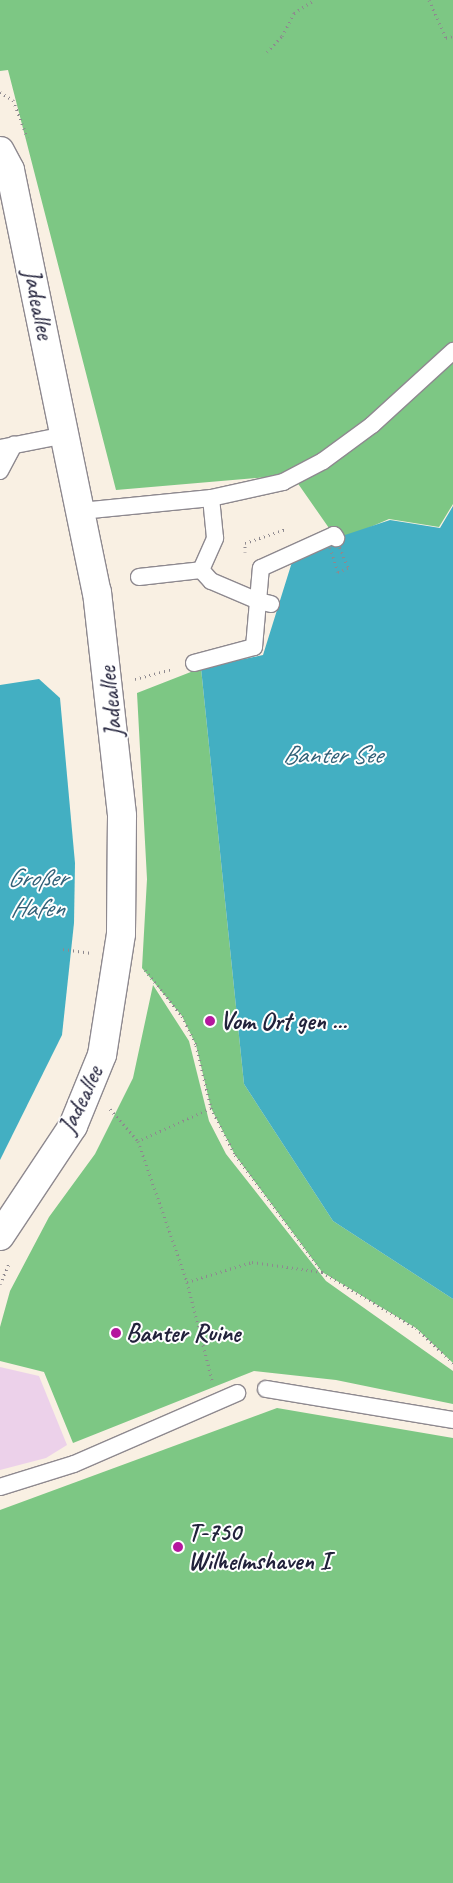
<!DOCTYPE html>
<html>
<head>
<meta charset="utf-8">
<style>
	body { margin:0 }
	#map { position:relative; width:453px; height:1883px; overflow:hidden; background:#f9f0e3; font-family:Caveat,sans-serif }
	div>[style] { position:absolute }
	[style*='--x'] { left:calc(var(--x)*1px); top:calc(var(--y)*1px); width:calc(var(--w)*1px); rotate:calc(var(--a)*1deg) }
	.built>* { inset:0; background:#ecd1ea }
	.green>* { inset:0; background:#7dc784 }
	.water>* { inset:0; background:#43afc2 }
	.path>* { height:3px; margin-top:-1.5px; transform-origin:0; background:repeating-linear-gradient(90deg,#8e898f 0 1px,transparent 0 5px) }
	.roads { filter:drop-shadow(1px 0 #8e898f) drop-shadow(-1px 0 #8e898f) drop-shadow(0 1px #8e898f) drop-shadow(0 -1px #8e898f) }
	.lane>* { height:16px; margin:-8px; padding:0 8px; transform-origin:8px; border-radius:8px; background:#fff }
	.street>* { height:28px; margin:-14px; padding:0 14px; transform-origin:14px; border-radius:14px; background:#fff }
	.dots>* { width:14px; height:14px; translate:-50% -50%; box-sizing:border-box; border:2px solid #fff; border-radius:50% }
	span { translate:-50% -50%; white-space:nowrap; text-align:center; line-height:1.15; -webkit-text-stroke:4px #fff; paint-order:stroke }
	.street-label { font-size:25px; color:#22223b }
	.poi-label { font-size:25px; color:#22223b; font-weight:700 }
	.left { translate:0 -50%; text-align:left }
	.water-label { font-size:26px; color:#316178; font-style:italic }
</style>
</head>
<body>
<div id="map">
	<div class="built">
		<div style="clip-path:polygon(0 1367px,39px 1376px,67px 1445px,46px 1458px,0 1470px)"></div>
	</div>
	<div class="green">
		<div style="clip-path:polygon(0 0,453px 0,453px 504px,439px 527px,389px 519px,338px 541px,292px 475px,116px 490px,8px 70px,0 71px)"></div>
		<div style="clip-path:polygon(201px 668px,244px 1084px,333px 1221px,453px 1299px,453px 1363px,416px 1328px,322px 1272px,235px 1155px,211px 1108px,196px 1045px,182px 1016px,142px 968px,147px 879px,137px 693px)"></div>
		<div style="clip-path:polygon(153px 985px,189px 1041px,209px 1121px,226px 1154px,326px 1281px,453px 1371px,453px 1404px,336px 1380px,254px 1371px,73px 1443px,44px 1372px,0 1361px,0 1327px,10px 1291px,49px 1217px,95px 1154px,133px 1078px)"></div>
		<div style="clip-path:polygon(277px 1408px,453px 1438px,453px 1883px,0 1883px,0 1510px)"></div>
	</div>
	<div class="water">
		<div style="clip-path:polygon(453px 506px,453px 1299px,333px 1221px,244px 1084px,201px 668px,263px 655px,292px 562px,336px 538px,390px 520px,440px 528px)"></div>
		<div style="clip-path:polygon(39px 679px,60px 698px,75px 863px,74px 923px,62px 1035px,0 1160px,0 685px)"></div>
	</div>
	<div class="path">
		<div style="--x:429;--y:0;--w:42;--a:65.9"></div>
		<div style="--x:446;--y:38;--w:7;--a:-16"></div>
		<div style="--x:267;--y:52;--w:22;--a:-47"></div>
		<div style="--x:282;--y:36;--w:26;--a:-62"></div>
		<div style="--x:294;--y:13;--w:24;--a:-33"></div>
		<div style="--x:0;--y:92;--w:15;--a:32"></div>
		<div style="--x:13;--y:100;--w:40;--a:69"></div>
		<div style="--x:336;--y:538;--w:32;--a:68"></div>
		<div style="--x:348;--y:568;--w:11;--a:158"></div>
		<div style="--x:338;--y:572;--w:29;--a:-108"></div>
		<div style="--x:329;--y:544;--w:9;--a:-41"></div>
		<div style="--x:245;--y:552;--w:9;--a:-90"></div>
		<div style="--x:245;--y:543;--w:43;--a:-18.9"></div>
		<div style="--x:135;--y:679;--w:38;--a:-15"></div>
		<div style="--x:63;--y:949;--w:27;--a:8"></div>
		<div style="--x:145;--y:970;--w:59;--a:51.2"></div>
		<div style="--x:182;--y:1016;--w:32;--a:64"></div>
		<div style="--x:196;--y:1045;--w:65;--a:76.6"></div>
		<div style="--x:211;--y:1108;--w:53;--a:62.9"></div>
		<div style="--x:235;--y:1155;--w:146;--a:53.4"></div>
		<div style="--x:322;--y:1272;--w:109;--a:30.8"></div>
		<div style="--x:416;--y:1328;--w:51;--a:43.4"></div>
		<div style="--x:211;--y:1108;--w:80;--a:155.7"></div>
		<div style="--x:138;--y:1141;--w:149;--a:70.8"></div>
		<div style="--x:187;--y:1282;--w:68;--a:-17.1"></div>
		<div style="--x:252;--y:1262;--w:71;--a:8.1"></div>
		<div style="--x:110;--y:1109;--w:43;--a:48.8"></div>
		<div style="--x:187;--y:1282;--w:101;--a:75.7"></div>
		<div style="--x:0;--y:1284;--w:22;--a:-66"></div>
	</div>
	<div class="roads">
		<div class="lane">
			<div style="--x:0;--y:448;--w:66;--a:-11.3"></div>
			<div style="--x:0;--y:471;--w:30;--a:-62"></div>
			<div style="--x:81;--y:511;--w:131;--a:-5.7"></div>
			<div style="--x:211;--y:498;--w:74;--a:-12.5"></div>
			<div style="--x:283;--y:482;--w:45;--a:-27.7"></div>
			<div style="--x:323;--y:461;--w:61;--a:-36.3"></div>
			<div style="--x:372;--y:425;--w:110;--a:-42.4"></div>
			<div style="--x:139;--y:577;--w:62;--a:-6.4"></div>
			<div style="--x:201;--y:570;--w:35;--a:-66"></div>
			<div style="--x:215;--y:538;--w:40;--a:-95.7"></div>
			<div style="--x:271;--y:604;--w:13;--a:-167"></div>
			<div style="--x:258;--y:601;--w:33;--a:-85"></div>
			<div style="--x:261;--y:568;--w:80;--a:-24.3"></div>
			<div style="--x:334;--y:535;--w:4;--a:56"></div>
			<div style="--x:194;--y:663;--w:62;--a:-14.9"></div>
			<div style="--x:254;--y:647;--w:46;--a:-85"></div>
			<div style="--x:258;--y:601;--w:51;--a:-156.9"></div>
			<div style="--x:211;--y:581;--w:15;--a:-132"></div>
			<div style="--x:266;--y:1389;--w:190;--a:9.4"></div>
			<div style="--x:0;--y:1487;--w:77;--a:-17.3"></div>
			<div style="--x:74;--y:1464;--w:178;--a:-23.5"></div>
		</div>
		<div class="street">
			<div style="--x:0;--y:151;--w:21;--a:62"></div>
			<div style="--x:10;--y:170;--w:431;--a:78.4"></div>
			<div style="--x:97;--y:592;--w:225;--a:83.6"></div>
			<div style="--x:122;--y:816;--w:118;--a:90.5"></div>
			<div style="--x:121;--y:934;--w:122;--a:98.9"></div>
			<div style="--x:102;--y:1055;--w:77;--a:112.2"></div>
			<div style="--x:73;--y:1126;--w:132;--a:123.6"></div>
		</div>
	</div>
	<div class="dots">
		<div style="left:210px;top:1021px;background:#b5179e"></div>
		<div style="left:116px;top:1333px;background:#b5179e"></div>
		<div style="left:178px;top:1547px;background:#b5179e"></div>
	</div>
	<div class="street-label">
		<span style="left:38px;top:304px;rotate:78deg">Jadeallee</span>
		<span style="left:111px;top:702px;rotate:-96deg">Jadeallee</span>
		<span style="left:81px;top:1100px;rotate:-65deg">Jadeallee</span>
	</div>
	<div class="poi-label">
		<span class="left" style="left:220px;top:1021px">Vom Ort gen ...</span>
		<span class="left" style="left:126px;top:1333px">Banter Ruine</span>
		<span class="left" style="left:188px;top:1547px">T-750<br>Wilhelmshaven I</span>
	</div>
	<div class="water-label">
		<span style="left:332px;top:755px">Banter See</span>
		<span style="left:37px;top:893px">Großer<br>Hafen</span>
	</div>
</div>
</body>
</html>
